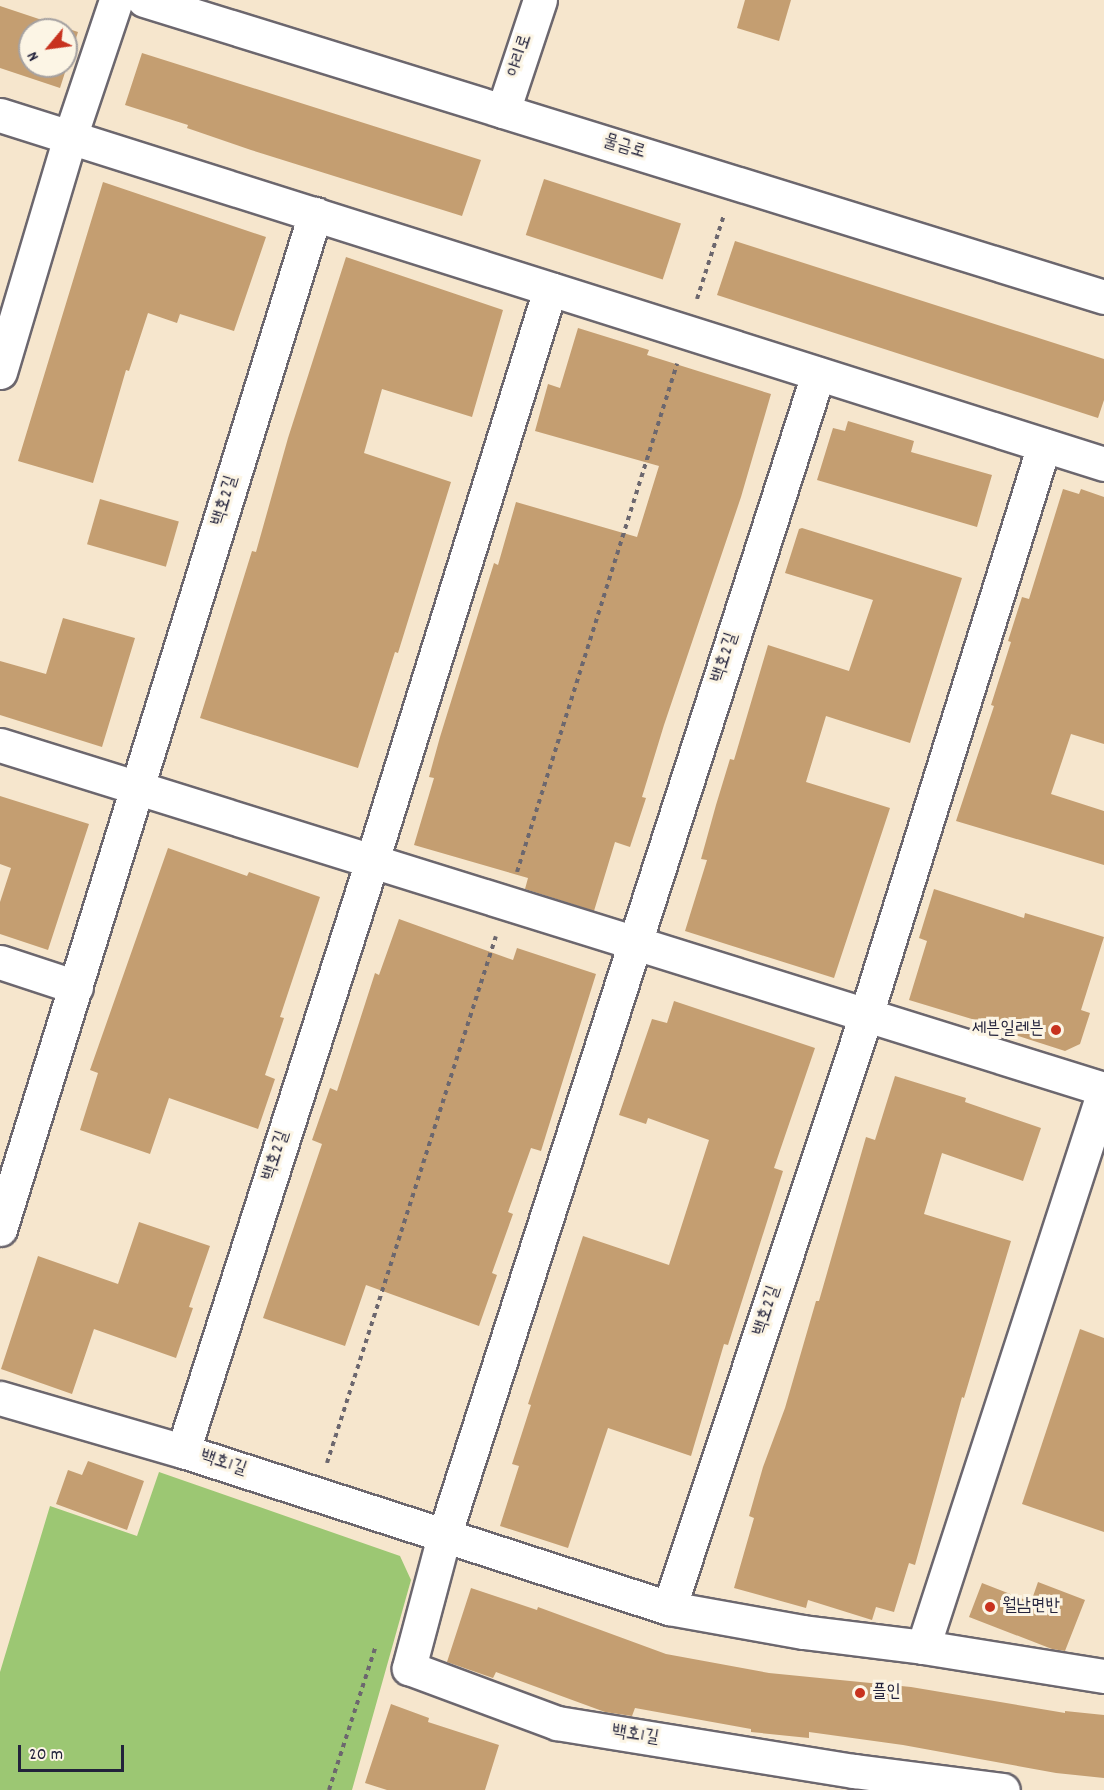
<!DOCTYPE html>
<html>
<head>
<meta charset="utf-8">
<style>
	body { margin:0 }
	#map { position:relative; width:1104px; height:1790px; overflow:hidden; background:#f6e6cd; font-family:Dekko,"Poor Story",sans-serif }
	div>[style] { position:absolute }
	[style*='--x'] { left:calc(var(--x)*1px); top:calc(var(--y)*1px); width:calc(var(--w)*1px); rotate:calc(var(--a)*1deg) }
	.green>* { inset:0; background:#9cc773 }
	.building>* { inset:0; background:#c49e71; transform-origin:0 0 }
	.path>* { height:4px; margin-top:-2px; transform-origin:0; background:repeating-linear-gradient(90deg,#6c676e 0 4.5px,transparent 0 9px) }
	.roads { filter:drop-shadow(2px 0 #6c676e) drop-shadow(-2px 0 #6c676e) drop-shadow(0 2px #6c676e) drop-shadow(0 -2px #6c676e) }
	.minor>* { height:33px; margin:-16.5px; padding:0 16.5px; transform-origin:16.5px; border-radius:16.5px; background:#fff }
	.dots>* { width:16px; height:16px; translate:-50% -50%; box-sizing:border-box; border:3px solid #fcf5e5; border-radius:50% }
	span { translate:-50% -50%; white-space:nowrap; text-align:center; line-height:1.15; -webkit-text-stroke:6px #fcf5e5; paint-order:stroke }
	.street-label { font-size:18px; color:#22223b }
	.poi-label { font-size:18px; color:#22223b }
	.right { translate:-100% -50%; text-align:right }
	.left { translate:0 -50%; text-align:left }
	.north { position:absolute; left:18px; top:18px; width:60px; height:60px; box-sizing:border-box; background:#fcf5e5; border:2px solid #a5a1a1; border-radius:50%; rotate:241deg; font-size:16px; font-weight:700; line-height:24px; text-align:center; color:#22223b }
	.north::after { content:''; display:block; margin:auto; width:21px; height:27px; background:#c8321e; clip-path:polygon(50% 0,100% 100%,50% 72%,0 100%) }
	.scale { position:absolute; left:18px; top:1745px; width:106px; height:27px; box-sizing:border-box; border:3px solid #22223b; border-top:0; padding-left:8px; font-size:18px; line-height:21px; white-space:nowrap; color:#22223b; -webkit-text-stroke:4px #fcf5e5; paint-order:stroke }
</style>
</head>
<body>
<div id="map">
	<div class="green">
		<div style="clip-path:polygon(159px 1472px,400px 1556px,411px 1580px,352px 1790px,0 1790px,0 1672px,50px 1506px,137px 1536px)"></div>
	</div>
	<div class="building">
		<div style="clip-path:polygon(745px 0,791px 0,779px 41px,737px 28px)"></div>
		<div style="clip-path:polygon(evenodd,0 6px,78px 32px,60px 88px,0 68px,0 6px,30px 30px,66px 30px,66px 66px,30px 66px,30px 30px)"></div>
		<div style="clip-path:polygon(142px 53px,481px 160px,462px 216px,251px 150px,187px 128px,188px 125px,125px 105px)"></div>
		<div style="left:544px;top:179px;width:144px;height:59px;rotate:18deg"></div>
		<div style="clip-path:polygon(103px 182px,266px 237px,234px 331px,180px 314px,177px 323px,148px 313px,129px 371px,126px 370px,93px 483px,18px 461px)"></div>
		<div style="clip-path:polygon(735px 241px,1104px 359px,1104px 400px,1098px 418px,717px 295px)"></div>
		<div style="clip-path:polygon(346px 257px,503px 310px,472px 417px,382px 389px,364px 453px,451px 482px,398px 653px,395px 652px,358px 768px,200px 718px,252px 551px,256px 552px,288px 438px)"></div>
		<div style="clip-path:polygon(578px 328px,649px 350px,647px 355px,771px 394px,741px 497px,664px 725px,642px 797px,646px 798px,630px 847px,615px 842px,594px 911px,525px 889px,528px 878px,414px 845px,434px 778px,429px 777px,440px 737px,494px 563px,498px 565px,516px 502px,637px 537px,659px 466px,535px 431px,548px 384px,560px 388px)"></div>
		<div style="clip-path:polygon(848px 421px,914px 441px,911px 452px,992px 475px,977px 527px,817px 480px,833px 428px,845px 431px)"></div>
		<div style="clip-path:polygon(1063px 489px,1079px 494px,1081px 489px,1104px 497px,1104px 744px,1071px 734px,1051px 794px,1104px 811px,1104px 865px,956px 821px,994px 706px,991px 705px,1011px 642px,1008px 641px,1022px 597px,1029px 599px)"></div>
		<div style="left:100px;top:499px;width:82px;height:47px;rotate:16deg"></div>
		<div style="clip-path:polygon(802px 528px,962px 578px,910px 743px,826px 716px,806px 782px,890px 808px,834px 978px,685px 931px,707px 860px,701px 859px,716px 805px,730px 759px,734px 760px,768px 645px,849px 671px,873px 600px,785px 573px,799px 529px)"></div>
		<div style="clip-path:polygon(63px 618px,135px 638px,102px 747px,0 715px,0 661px,46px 674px)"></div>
		<div style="clip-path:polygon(0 796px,89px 824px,48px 950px,0 934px,0 902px,11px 868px,0 864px)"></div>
		<div style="clip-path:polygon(168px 848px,247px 876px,249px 872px,320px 897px,280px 1017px,284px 1018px,265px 1075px,275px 1079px,258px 1129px,169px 1098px,150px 1154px,80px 1130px,98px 1073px,90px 1070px)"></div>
		<div style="clip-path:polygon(934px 889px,1024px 918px,1025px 913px,1104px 937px,1081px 1010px,1090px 1013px,1080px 1044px,1065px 1051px,994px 1028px,995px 1026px,909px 1000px,927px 941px,919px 938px)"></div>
		<div style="clip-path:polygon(399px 919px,513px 960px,517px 948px,596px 974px,541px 1151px,531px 1148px,508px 1212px,513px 1214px,492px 1273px,497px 1275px,479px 1326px,366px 1285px,345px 1346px,263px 1318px,322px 1144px,312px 1140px,330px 1088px,337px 1091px,375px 973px,379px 975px)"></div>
		<div style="clip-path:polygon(674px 1001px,815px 1048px,774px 1168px,783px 1171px,728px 1345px,724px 1344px,691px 1456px,608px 1428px,568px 1548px,500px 1526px,519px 1466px,512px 1464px,531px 1405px,528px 1404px,583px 1236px,669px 1265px,709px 1140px,648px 1118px,646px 1124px,619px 1115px,652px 1019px,667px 1023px)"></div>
		<div style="clip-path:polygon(895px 1076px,966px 1098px,965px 1102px,1041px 1128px,1023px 1181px,942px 1153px,924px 1214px,1011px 1241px,964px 1398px,962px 1397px,915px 1565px,909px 1563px,894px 1612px,876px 1607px,872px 1620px,808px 1600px,806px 1608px,734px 1588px,754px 1518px,749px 1516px,763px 1467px,785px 1408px,816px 1301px,819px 1301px,866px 1137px,875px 1140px)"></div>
		<div style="clip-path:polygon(139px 1222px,210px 1246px,189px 1307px,193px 1308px,176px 1358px,94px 1329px,72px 1394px,1px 1369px,38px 1256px,118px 1284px)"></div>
		<div style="clip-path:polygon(1080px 1329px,1104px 1338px,1104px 1532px,1022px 1504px)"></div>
		<div style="clip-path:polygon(88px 1461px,144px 1481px,127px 1530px,56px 1504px,68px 1470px,82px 1475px)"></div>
		<div style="clip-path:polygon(1038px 1582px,1085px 1600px,1065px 1651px,1052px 1649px,969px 1617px,982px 1583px,1031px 1602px)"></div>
		<div style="clip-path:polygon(471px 1588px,537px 1610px,538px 1607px,666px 1654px,769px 1673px,911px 1687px,1065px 1713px,1065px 1711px,1104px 1715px,1104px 1778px,1056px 1773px,903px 1745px,809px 1732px,809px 1738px,751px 1732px,751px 1729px,635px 1708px,632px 1716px,605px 1712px,496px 1672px,493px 1678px,447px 1662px)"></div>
		<div style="clip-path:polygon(391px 1704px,429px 1718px,428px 1722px,499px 1745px,485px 1790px,387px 1790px,365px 1783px)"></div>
	</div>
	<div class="path">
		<div style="--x:697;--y:299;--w:88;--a:-72.2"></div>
		<div style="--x:517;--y:872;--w:533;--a:-72.52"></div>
		<div style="--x:327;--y:1463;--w:553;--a:-72.22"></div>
		<div style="--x:329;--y:1790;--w:152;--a:-72"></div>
	</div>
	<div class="roads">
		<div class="minor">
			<div style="--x:144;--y:0;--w:1005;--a:17.19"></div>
			<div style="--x:503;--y:111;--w:117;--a:-71.6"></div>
			<div style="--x:0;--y:115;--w:1158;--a:17.54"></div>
			<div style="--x:0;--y:372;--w:245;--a:-73.4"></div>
			<div style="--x:70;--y:137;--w:145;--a:-71.4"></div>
			<div style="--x:818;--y:374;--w:1221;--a:107.84"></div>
			<div style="--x:444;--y:1536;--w:137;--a:104.9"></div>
			<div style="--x:409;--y:1668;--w:158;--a:20.4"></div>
			<div style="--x:557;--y:1723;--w:301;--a:9.2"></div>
			<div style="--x:854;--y:1771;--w:150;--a:7.3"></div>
			<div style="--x:0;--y:745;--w:1156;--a:17.31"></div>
			<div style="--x:0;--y:962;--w:80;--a:18.2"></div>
			<div style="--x:0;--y:1229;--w:1063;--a:-72.76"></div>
			<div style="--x:0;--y:1398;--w:191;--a:16.2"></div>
			<div style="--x:183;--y:1451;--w:511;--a:17.9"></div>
			<div style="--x:669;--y:1608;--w:136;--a:10.2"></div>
			<div style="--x:803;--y:1632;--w:121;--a:7.1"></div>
			<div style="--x:923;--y:1647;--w:183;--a:9.1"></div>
			<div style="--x:183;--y:1451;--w:620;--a:-72.24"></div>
			<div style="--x:372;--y:861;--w:599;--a:-72.71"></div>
			<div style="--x:669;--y:1608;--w:625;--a:-71.62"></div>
			<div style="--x:866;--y:1015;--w:597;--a:-72.66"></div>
			<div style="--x:923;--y:1647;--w:585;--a:-71.97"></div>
		</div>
	</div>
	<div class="dots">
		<div style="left:1056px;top:1030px;background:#c8321e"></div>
		<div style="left:990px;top:1607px;background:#c8321e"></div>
		<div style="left:860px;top:1693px;background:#c8321e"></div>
	</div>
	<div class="street-label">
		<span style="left:521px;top:56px;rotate:-72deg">야리로</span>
		<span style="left:624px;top:148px;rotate:17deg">물금로</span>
		<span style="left:226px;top:501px;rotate:-73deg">백호2길</span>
		<span style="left:726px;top:658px;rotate:-72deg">백호2길</span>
		<span style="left:277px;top:1156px;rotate:-72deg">백호2길</span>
		<span style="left:768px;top:1311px;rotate:-72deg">백호2길</span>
		<span style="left:223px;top:1464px;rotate:18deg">백호1길</span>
		<span style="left:635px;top:1736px;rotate:9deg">백호1길</span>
	</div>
	<div class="poi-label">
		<span class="right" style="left:1044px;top:1030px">세븐일레븐</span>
		<span class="left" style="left:1002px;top:1607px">월남면반</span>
		<span class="left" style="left:872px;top:1693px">플인</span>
	</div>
	<div class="north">N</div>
	<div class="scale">20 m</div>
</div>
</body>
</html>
